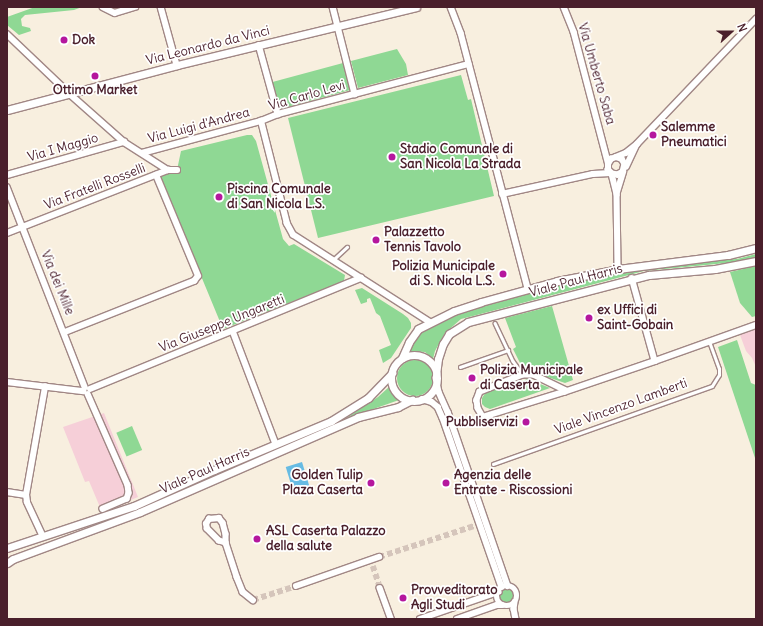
<!DOCTYPE html>
<html>
<head>
<meta charset="utf-8">
<style>
	body { margin:0 }
	#map { position:relative; width:763px; height:626px; overflow:hidden; background:#f8efdf; font-family:Delius,sans-serif }
	div>[style] { position:absolute }
	[style*='--x'] { left:calc(var(--x)*1px); top:calc(var(--y)*1px); width:calc(var(--w)*1px); rotate:calc(var(--a)*1deg) }
	.built>* { inset:0; background:#f6cfd8 }
	.green>* { inset:0; background:#8fd894; transform-origin:0 0 }
	.round { border-radius:50% }
	.water>* { inset:0; background:#67bbe3; transform-origin:0 0 }
	.minor-tunnel>* { height:5.5px; margin-top:-2.75px; transform-origin:0; background:repeating-linear-gradient(90deg,#d5c5bb 0 5.5px,transparent 0 8.5px) }
	.roads { filter:drop-shadow(1px 0 #a18785) drop-shadow(-1px 0 #a18785) drop-shadow(0 1px #a18785) drop-shadow(0 -1px #a18785) }
	.service>* { height:2.5px; margin:-1.25px; padding:0 1.25px; transform-origin:1.25px; border-radius:1.25px; background:#fff }
	.minor>* { height:5.5px; margin:-2.75px; padding:0 2.75px; transform-origin:2.75px; border-radius:2.75px; background:#fff }
	.minor>.ring { margin:-2.75px; padding:0; box-sizing:content-box; background:none; border:5.5px solid #fff; border-radius:50% }
	.tertiary>* { height:7px; margin:-3.5px; padding:0 3.5px; transform-origin:3.5px; border-radius:3.5px; background:#fff }
	.tertiary>.ring { margin:-3.5px; padding:0; box-sizing:content-box; background:none; border:7px solid #fff; border-radius:50% }
	.dots>* { width:11px; height:11px; translate:-50% -50%; box-sizing:border-box; border:2px solid #fff; border-radius:50% }
	span { translate:-50% -50%; white-space:nowrap; text-align:center; line-height:1.15; -webkit-text-stroke:3.5px #fff; paint-order:stroke }
	.poi-label { font-size:13px; color:#4a1f2b; font-weight:700 }
	.left { translate:0 -50%; text-align:left }
	.right { translate:-100% -50%; text-align:right }
	.street-label { font-size:13px; color:#4a1f2b }
	.frame { position:absolute; inset:0; border:8px solid #4a1f2b; pointer-events:none }
	.north { position:absolute; left:711px; top:12px; width:40px; height:40px; -webkit-text-stroke:3px #fff; paint-order:stroke; rotate:69deg; font-size:11px; font-weight:700; line-height:16px; text-align:center; color:#4a1f2b }
	.north::after { content:''; display:block; margin:auto; width:14px; height:18px; background:#4a1f2b; clip-path:polygon(50% 0,100% 100%,50% 72%,0 100%) }
</style>
</head>
<body>
<div id="map">
	<div class="built">
		<div style="clip-path:polygon(756px 329px,756px 367px,752px 358px,746px 351px,740px 335px)"></div>
		<div style="clip-path:polygon(104px 413px,138px 497px,102px 512px,89px 481px,85px 482px,63px 427px)"></div>
	</div>
	<div class="green">
		<div style="clip-path:polygon(35px 7px,82px 7px,74px 10px,25px 15px,21px 19px,22px 26px,30px 28px,31px 31px,19px 35px,7px 25px,7px 17px)"></div>
		<div style="clip-path:polygon(397px 49px,406px 64px,408px 75px,358px 88px,351px 61px)"></div>
		<div style="left:343px;top:63px;width:28px;height:73px;rotate:75deg"></div>
		<div style="clip-path:polygon(461px 75px,468px 100px,471px 99px,494px 196px,318px 238px,288px 118px)"></div>
		<div style="clip-path:polygon(247px 135px,252px 135px,256px 141px,283px 239px,289px 246px,294px 244px,345px 275px,344px 281px,223px 329px,160px 177px,177px 170px,181px 151px)"></div>
		<div style="clip-path:polygon(756px 254px,756px 257px,737px 262px,644px 271px,473px 316px,461px 319px,445px 333px,435px 351px,433px 359px,425px 352px,409px 351px,424px 329px,431px 323px,474px 307px,538px 289px,604px 274px,701px 261px,737px 259px)"></div>
		<div style="clip-path:polygon(756px 266px,756px 316px,752px 317px,740px 303px,730px 272px)"></div>
		<div style="clip-path:polygon(362px 288px,403px 314px,408px 318px,411px 323px,411px 328px,391px 358px,383px 363px,379px 350px,391px 345px,380px 316px,376px 313px,370px 298px,367px 299px,367px 302px,361px 304px,355px 290px)"></div>
		<div style="clip-path:polygon(552px 306px,573px 380px,565px 383px,530px 371px,521px 365px,513px 349px,516px 347px,505px 318px)"></div>
		<div style="clip-path:polygon(737px 340px,751px 383px,756px 385px,756px 461px,718px 347px)"></div>
		<div class="round" style="left:397px;top:360px;width:36px;height:36px"></div>
		<div style="clip-path:polygon(528px 379px,550px 388px,490px 409px,485px 407px,482px 404px,482px 398px,486px 392px)"></div>
		<div style="clip-path:polygon(389px 387px,391px 393px,399px 400px,345px 419px,378px 397px)"></div>
		<div style="left:132px;top:426px;width:26px;height:17px;rotate:67deg"></div>
		<div class="round" style="left:499px;top:588px;width:16px;height:16px"></div>
	</div>
	<div class="water">
		<div style="left:302px;top:462px;width:30px;height:17px;rotate:73deg"></div>
	</div>
	<div class="minor-tunnel">
		<div style="--x:379;--y:557;--w:106;--a:-18.1"></div>
		<div style="--x:373;--y:566;--w:23;--a:72"></div>
		<div style="--x:253;--y:600;--w:45;--a:-18"></div>
	</div>
	<div class="roads">
		<div class="service">
			<div style="--x:333;--y:260;--w:19;--a:-43"></div>
			<div style="--x:495;--y:323;--w:42;--a:64.7"></div>
			<div style="--x:513;--y:361;--w:17;--a:54"></div>
			<div style="--x:460;--y:367;--w:51;--a:-19.5"></div>
			<div style="--x:493;--y:464;--w:232;--a:-19.6"></div>
			<div style="--x:712;--y:386;--w:13;--a:-58"></div>
			<div style="--x:719;--y:375;--w:6;--a:-90"></div>
			<div style="--x:719;--y:369;--w:29;--a:-110"></div>
		</div>
		<div class="minor">
			<div style="--x:103;--y:7;--w:13;--a:27"></div>
			<div style="--x:115;--y:13;--w:21;--a:-17"></div>
			<div style="--x:161;--y:7;--w:60;--a:74.6"></div>
			<div style="--x:333;--y:7;--w:90;--a:75.8"></div>
			<div style="--x:451;--y:7;--w:28;--a:69"></div>
			<div style="--x:461;--y:33;--w:265;--a:75.3"></div>
			<div style="--x:564;--y:7;--w:27;--a:68"></div>
			<div style="--x:574;--y:32;--w:134;--a:75.3"></div>
			<div style="--x:7;--y:34;--w:87;--a:43.6"></div>
			<div style="--x:70;--y:94;--w:72;--a:41.6"></div>
			<div style="--x:124;--y:142;--w:52;--a:32.5"></div>
			<div style="--x:259;--y:45;--w:72;--a:74.6"></div>
			<div style="--x:142;--y:153;--w:123;--a:-15.1"></div>
			<div style="--x:616;--y:157;--w:6;--a:18"></div>
			<div style="--x:622;--y:159;--w:6;--a:59"></div>
			<div style="--x:625;--y:164;--w:8;--a:104"></div>
			<div style="--x:623;--y:172;--w:6;--a:149"></div>
			<div style="--x:618;--y:175;--w:6;--a:-171"></div>
			<div style="--x:612;--y:174;--w:6;--a:-135"></div>
			<div style="--x:608;--y:170;--w:6;--a:-90"></div>
			<div style="--x:608;--y:164;--w:6;--a:-59"></div>
			<div style="--x:611;--y:159;--w:16;--a:-22"></div>
			<div style="--x:626;--y:153;--w:14;--a:-39"></div>
			<div style="--x:637;--y:144;--w:173;--a:-46.4"></div>
			<div style="--x:626;--y:167;--w:23;--a:-65"></div>
			<div style="--x:612;--y:174;--w:21;--a:76"></div>
			<div style="--x:617;--y:194;--w:75;--a:89.2"></div>
			<div style="--x:7;--y:175;--w:122;--a:-15.8"></div>
			<div style="--x:7;--y:187;--w:215;--a:68.7"></div>
			<div style="--x:617;--y:192;--w:21;--a:-73"></div>
			<div style="--x:502;--y:194;--w:93;--a:-12.4"></div>
			<div style="--x:593;--y:174;--w:17;--a:-3"></div>
			<div style="--x:7;--y:233;--w:173;--a:-21.4"></div>
			<div style="--x:168;--y:170;--w:9;--a:0"></div>
			<div style="--x:632;--y:278;--w:86;--a:74.5"></div>
			<div style="--x:429;--y:322;--w:161;--a:-147.4"></div>
			<div style="--x:293;--y:235;--w:13;--a:-119"></div>
			<div style="--x:287;--y:224;--w:106;--a:-104.2"></div>
			<div style="--x:261;--y:121;--w:18;--a:-22"></div>
			<div style="--x:278;--y:114;--w:197;--a:-14.7"></div>
			<div style="--x:233;--y:331;--w:121;--a:69.2"></div>
			<div style="--x:65;--y:332;--w:139;--a:-21.6"></div>
			<div style="--x:194;--y:281;--w:6;--a:-51"></div>
			<div style="--x:198;--y:276;--w:109;--a:-112.6"></div>
			<div style="--x:436;--y:378;--w:14;--a:78"></div>
			<div style="--x:439;--y:392;--w:22;--a:66"></div>
			<div style="--x:448;--y:412;--w:184;--a:71"></div>
			<div style="--x:7;--y:382;--w:77;--a:6.8"></div>
			<div style="--x:90;--y:389;--w:293;--a:-22.3"></div>
			<div style="--x:566;--y:391;--w:37;--a:-154"></div>
			<div style="--x:533;--y:375;--w:10;--a:180"></div>
			<div style="--x:523;--y:375;--w:46;--a:158.4"></div>
			<div style="--x:480;--y:392;--w:9;--a:111"></div>
			<div style="--x:477;--y:400;--w:8;--a:83"></div>
			<div style="--x:478;--y:408;--w:10;--a:61"></div>
			<div style="--x:483;--y:417;--w:85;--a:-17.2"></div>
			<div style="--x:564;--y:392;--w:96;--a:-18.8"></div>
			<div style="--x:655;--y:361;--w:107;--a:-19.6"></div>
			<div style="--x:88;--y:394;--w:99;--a:66.3"></div>
			<div style="--x:128;--y:485;--w:8;--a:83"></div>
			<div style="--x:129;--y:493;--w:6;--a:108"></div>
			<div style="--x:127;--y:499;--w:26;--a:157"></div>
			<div style="--x:422;--y:399;--w:10;--a:17"></div>
			<div style="--x:432;--y:402;--w:8;--a:40"></div>
			<div style="--x:438;--y:407;--w:12;--a:66"></div>
			<div style="--x:443;--y:418;--w:179;--a:70.8"></div>
			<div style="--x:7;--y:492;--w:19;--a:9"></div>
			<div style="--x:43;--y:537;--w:38;--a:-115"></div>
			<div style="--x:27;--y:502;--w:7;--a:-98"></div>
			<div style="--x:26;--y:495;--w:110;--a:-80"></div>
			<div style="--x:226;--y:543;--w:7;--a:-164"></div>
			<div style="--x:219;--y:541;--w:17;--a:-135"></div>
			<div style="--x:207;--y:529;--w:5;--a:-101"></div>
			<div style="--x:206;--y:524;--w:6;--a:-59"></div>
			<div style="--x:209;--y:519;--w:10;--a:-6"></div>
			<div style="--x:219;--y:518;--w:6;--a:51"></div>
			<div style="--x:223;--y:523;--w:11;--a:75"></div>
			<div style="--x:226;--y:534;--w:9;--a:90"></div>
			<div style="--x:226;--y:543;--w:36;--a:72"></div>
			<div style="--x:237;--y:577;--w:16;--a:68"></div>
			<div style="--x:243;--y:592;--w:13;--a:39"></div>
			<div class="ring" style="left:497px;top:586px;width:14.5px;height:14.5px"></div>
			<div style="--x:296;--y:586;--w:88;--a:-19.3"></div>
			<div style="--x:380;--y:588;--w:33;--a:70"></div>
			<div style="--x:515;--y:602;--w:7;--a:98"></div>
			<div style="--x:514;--y:609;--w:10;--a:79"></div>
			<div style="--x:420;--y:619;--w:83;--a:-19.1"></div>
			<div style="--x:457;--y:619;--w:42;--a:-19.3"></div>
			<div style="--x:497;--y:605;--w:5;--a:0"></div>
		</div>
		<div class="tertiary">
			<div style="--x:7;--y:110;--w:176;--a:-14.8"></div>
			<div style="--x:177;--y:65;--w:246;--a:-13.6"></div>
			<div class="ring" style="left:391px;top:355px;width:39px;height:39px"></div>
			<div style="--x:402;--y:358;--w:17;--a:-66"></div>
			<div style="--x:409;--y:342;--w:16;--a:-55"></div>
			<div style="--x:418;--y:329;--w:40;--a:-26.6"></div>
			<div style="--x:454;--y:311;--w:28;--a:-18"></div>
			<div style="--x:481;--y:302;--w:79;--a:-15.4"></div>
			<div style="--x:557;--y:281;--w:62;--a:-11.1"></div>
			<div style="--x:618;--y:269;--w:111;--a:-7.3"></div>
			<div style="--x:728;--y:255;--w:29;--a:-14"></div>
			<div style="--x:436;--y:375;--w:16;--a:-83"></div>
			<div style="--x:438;--y:359;--w:16;--a:-72"></div>
			<div style="--x:443;--y:344;--w:12;--a:-59"></div>
			<div style="--x:449;--y:334;--w:22;--a:-32"></div>
			<div style="--x:468;--y:322;--w:187;--a:-14.6"></div>
			<div style="--x:649;--y:275;--w:66;--a:-5.2"></div>
			<div style="--x:715;--y:269;--w:42;--a:-11"></div>
			<div style="--x:7;--y:548;--w:134;--a:-18.3"></div>
			<div style="--x:134;--y:506;--w:88;--a:-24.2"></div>
			<div style="--x:214;--y:470;--w:127;--a:-22.7"></div>
			<div style="--x:331;--y:421;--w:44;--a:-31.9"></div>
			<div style="--x:368;--y:398;--w:35;--a:-46"></div>
			<div style="--x:7;--y:563;--w:7;--a:-34"></div>
			<div style="--x:13;--y:559;--w:135;--a:-20.3"></div>
			<div style="--x:140;--y:512;--w:238;--a:-23.5"></div>
			<div style="--x:358;--y:417;--w:41;--a:-14"></div>
			<div style="--x:398;--y:407;--w:16;--a:-27"></div>
		</div>
	</div>
	<div class="dots">
		<div style="left:64px;top:40px;background:#b5179e"></div>
		<div style="left:95px;top:76px;background:#b5179e"></div>
		<div style="left:653px;top:135px;background:#b5179e"></div>
		<div style="left:392px;top:157px;background:#b5179e"></div>
		<div style="left:219px;top:197px;background:#b5179e"></div>
		<div style="left:376px;top:240px;background:#b5179e"></div>
		<div style="left:503px;top:274px;background:#b5179e"></div>
		<div style="left:589px;top:318px;background:#b5179e"></div>
		<div style="left:472px;top:378px;background:#b5179e"></div>
		<div style="left:526px;top:422px;background:#b5179e"></div>
		<div style="left:371px;top:483px;background:#b5179e"></div>
		<div style="left:446px;top:483px;background:#b5179e"></div>
		<div style="left:257px;top:539px;background:#b5179e"></div>
		<div style="left:403px;top:598px;background:#b5179e"></div>
	</div>
	<div class="poi-label">
		<span class="left" style="left:72px;top:40px">Dok</span>
		<span style="left:95px;top:90px">Ottimo Market</span>
		<span class="left" style="left:661px;top:135px">Salemme<br>Pneumatici</span>
		<span class="left" style="left:400px;top:157px">Stadio Comunale di<br>San Nicola La Strada</span>
		<span class="left" style="left:227px;top:197px">Piscina Comunale<br>di San Nicola L.S.</span>
		<span class="left" style="left:384px;top:240px">Palazzetto<br>Tennis Tavolo</span>
		<span class="right" style="left:495px;top:274px">Polizia Municipale<br>di S. Nicola L.S.</span>
		<span class="left" style="left:597px;top:318px">ex Uffici di<br>Saint-Gobain</span>
		<span class="left" style="left:480px;top:378px">Polizia Municipale<br>di Caserta</span>
		<span class="right" style="left:518px;top:422px">Pubbliservizi</span>
		<span class="right" style="left:363px;top:483px">Golden Tulip<br>Plaza Caserta</span>
		<span class="left" style="left:454px;top:483px">Agenzia delle<br>Entrate - Riscossioni</span>
		<span class="left" style="left:266px;top:539px">ASL Caserta Palazzo<br>della salute</span>
		<span class="left" style="left:411px;top:598px">Provveditorato<br>Agli Studi</span>
	</div>
	<div class="street-label">
		<span style="left:208px;top:46px;rotate:-14deg">Via Leonardo da Vinci</span>
		<span style="left:596px;top:74px;rotate:74deg">Via Umberto Saba</span>
		<span style="left:307px;top:96px;rotate:-16deg">Via Carlo Levi</span>
		<span style="left:199px;top:126px;rotate:-15deg">Via Luigi d'Andrea</span>
		<span style="left:63px;top:148px;rotate:-16deg">Via I Maggio</span>
		<span style="left:95px;top:187px;rotate:-21deg">Via Fratelli Rosselli</span>
		<span style="left:576px;top:281px;rotate:-15deg">Viale Paul Harris</span>
		<span style="left:57px;top:283px;rotate:68deg">Via dei Mille</span>
		<span style="left:222px;top:324px;rotate:-22deg">Via Giuseppe Ungaretti</span>
		<span style="left:621px;top:407px;rotate:-20deg">Viale Vincenzo Lamberti</span>
		<span style="left:205px;top:471px;rotate:-24deg">Viale Paul Harris</span>
	</div>
	<div class="frame"></div>
	<div class="north">N</div>
</div>
</body>
</html>
